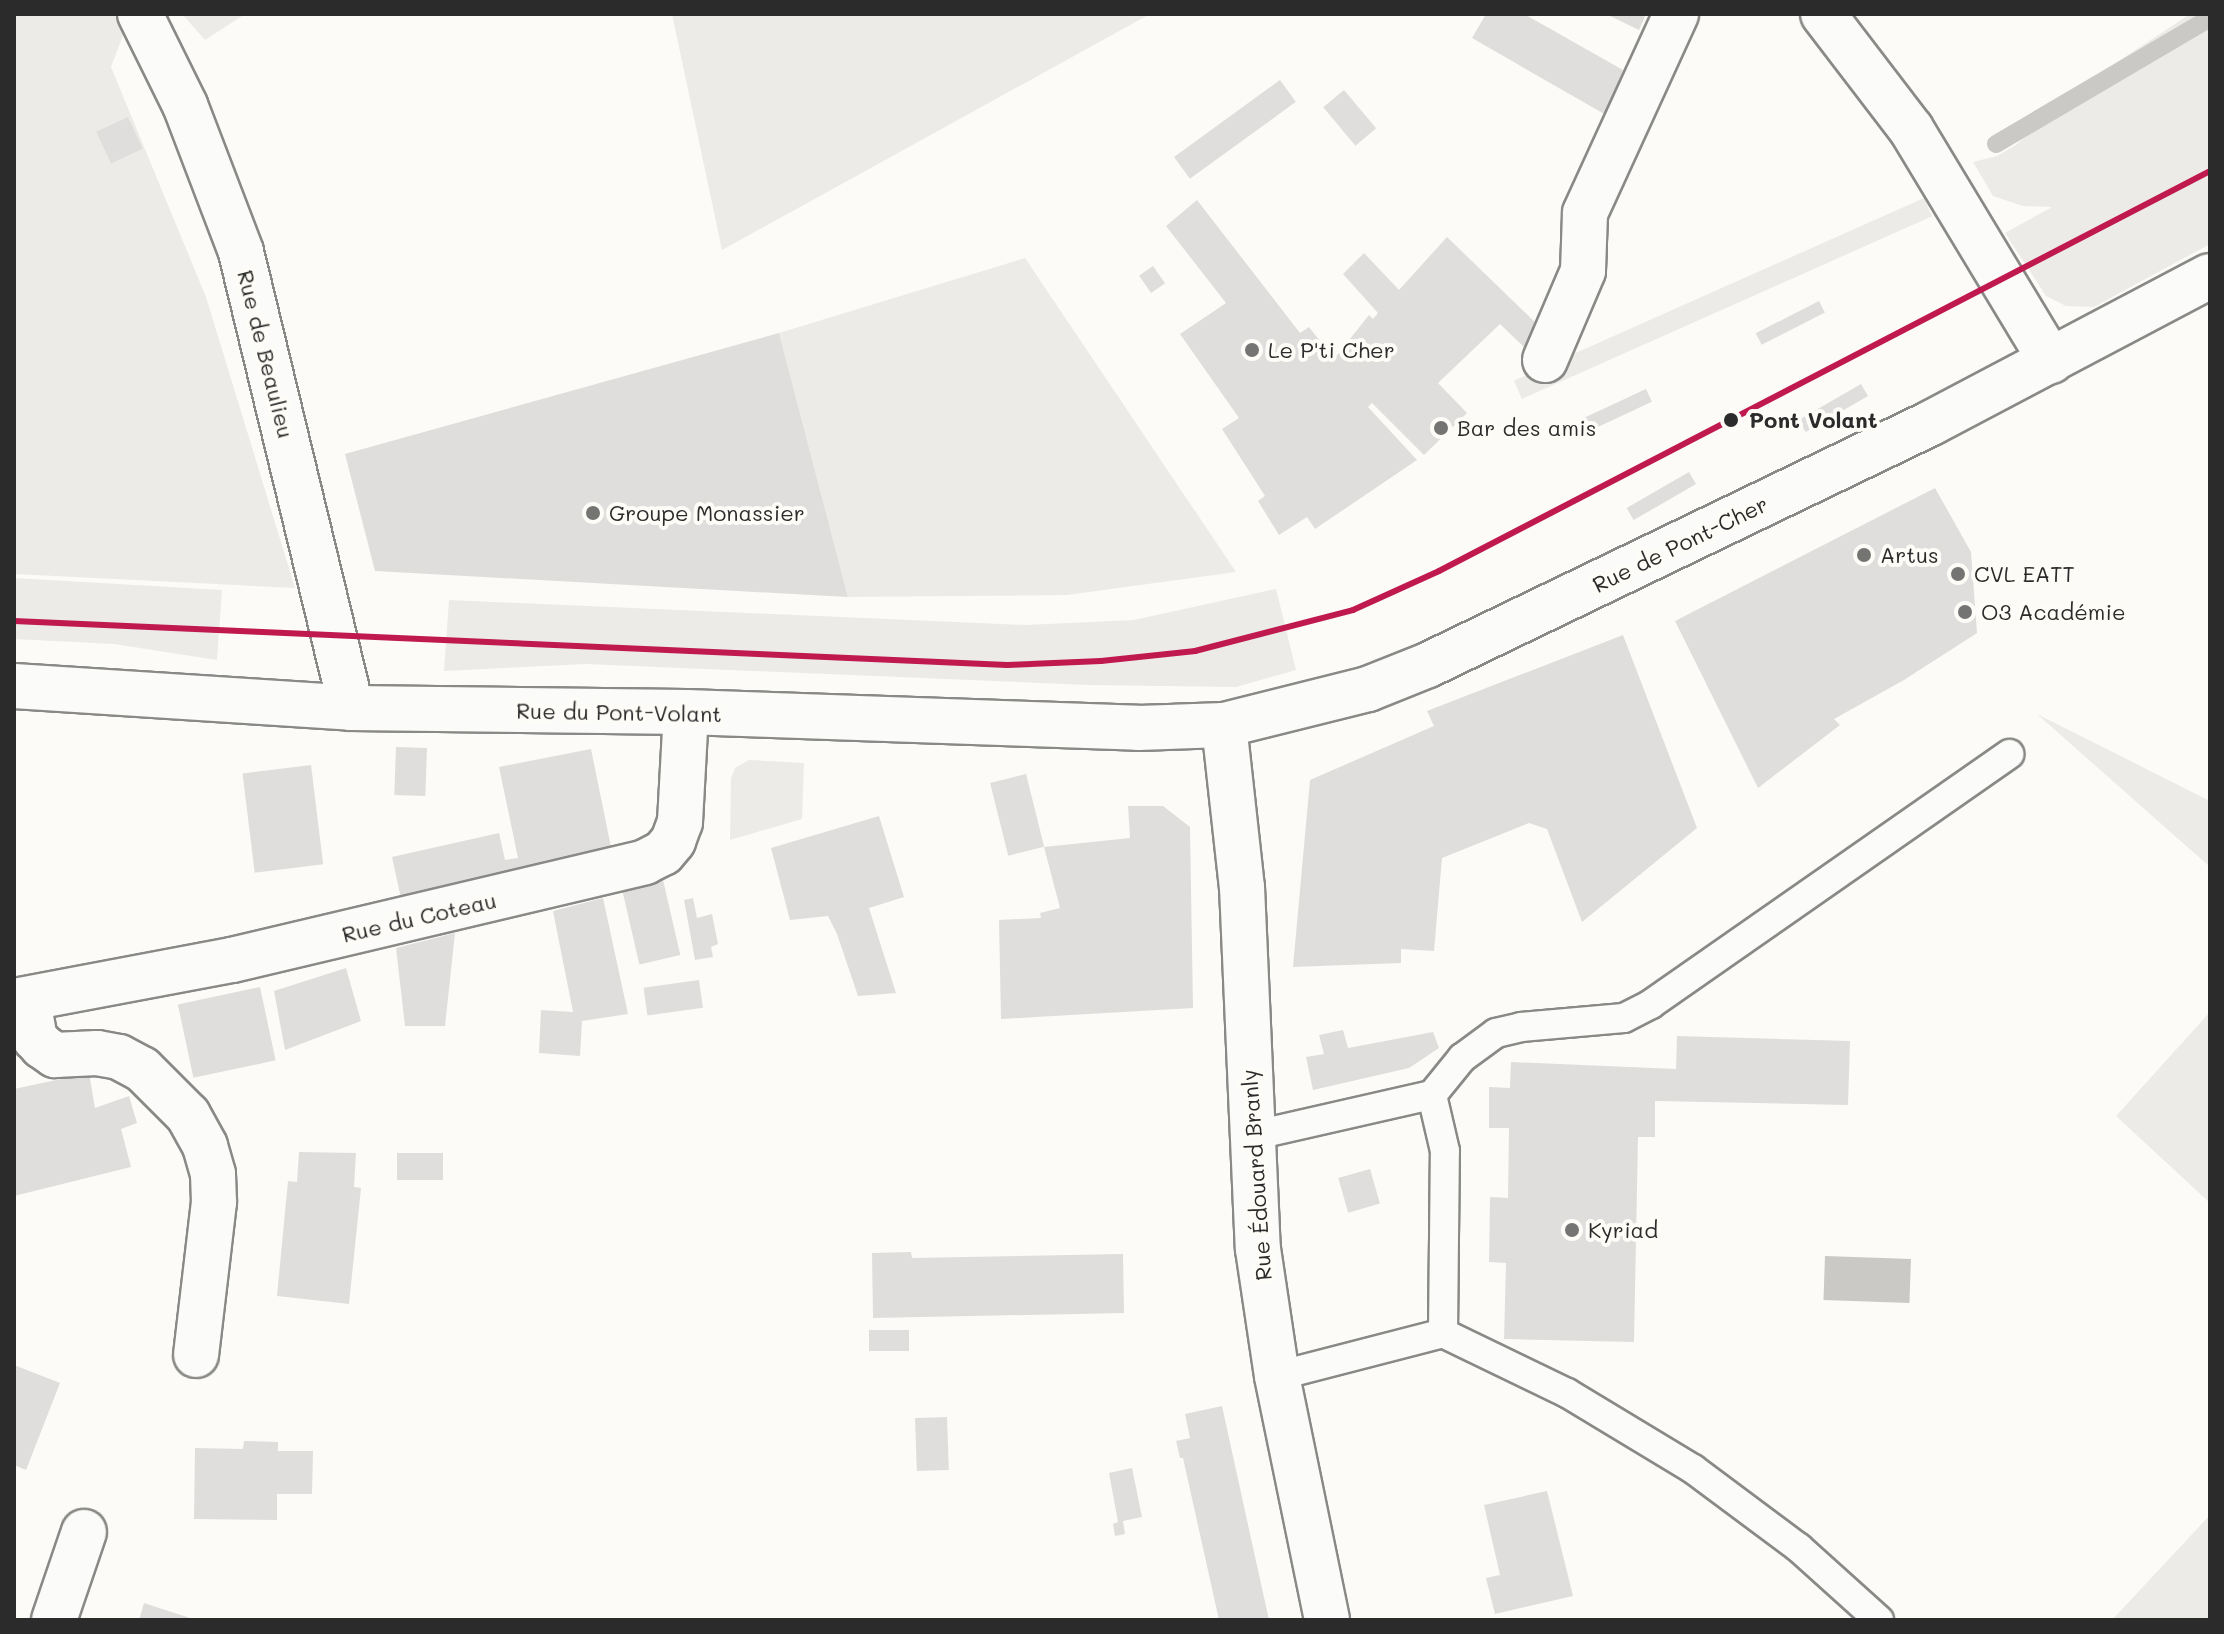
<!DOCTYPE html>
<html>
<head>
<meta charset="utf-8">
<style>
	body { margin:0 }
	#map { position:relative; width:2224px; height:1634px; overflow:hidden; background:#fcfbf8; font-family:Mali,sans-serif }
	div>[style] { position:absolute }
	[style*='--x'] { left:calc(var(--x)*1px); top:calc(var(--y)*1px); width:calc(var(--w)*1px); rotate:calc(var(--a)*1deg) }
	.green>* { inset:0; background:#ecebe8; transform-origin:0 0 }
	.water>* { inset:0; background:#cac9c6; transform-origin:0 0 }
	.stream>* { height:18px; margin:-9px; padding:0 9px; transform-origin:9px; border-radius:9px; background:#cac9c6 }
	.building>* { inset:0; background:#dfdedc; transform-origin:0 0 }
	.roads { filter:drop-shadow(2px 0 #898987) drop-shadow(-2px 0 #898987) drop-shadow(0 2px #898987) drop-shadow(0 -2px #898987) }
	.lane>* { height:28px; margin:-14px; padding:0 14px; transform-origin:14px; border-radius:14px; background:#fbfbf9 }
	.street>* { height:44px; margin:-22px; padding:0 22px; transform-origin:22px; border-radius:22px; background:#fbfbf9 }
	.secondary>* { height:44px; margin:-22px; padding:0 22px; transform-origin:22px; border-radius:22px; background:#fbfbf9 }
	.tram-1>* { height:6px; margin:-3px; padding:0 3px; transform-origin:3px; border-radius:3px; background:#bf1950 }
	.dots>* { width:22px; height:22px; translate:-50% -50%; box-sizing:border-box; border:4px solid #fdfcf7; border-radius:50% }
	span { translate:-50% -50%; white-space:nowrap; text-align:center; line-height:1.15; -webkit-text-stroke:8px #fdfcf7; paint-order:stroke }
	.poi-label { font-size:22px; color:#2b2b2b }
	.left { translate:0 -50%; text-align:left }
	.street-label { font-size:22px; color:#2b2b2b }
	.stop-label { font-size:22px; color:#2b2b2b; font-weight:700 }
	.frame { position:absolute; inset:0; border:16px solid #2b2b2b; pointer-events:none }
</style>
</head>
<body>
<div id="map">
	<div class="green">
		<div style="clip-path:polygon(14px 14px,131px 14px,111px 67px,206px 297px,295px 588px,14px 574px)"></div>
		<div style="clip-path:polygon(182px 14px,245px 14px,205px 40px)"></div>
		<div style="clip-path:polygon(672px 14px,1150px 14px,722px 250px)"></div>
		<div style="clip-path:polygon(2190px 14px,2210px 14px,2210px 244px,2094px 307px,2066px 306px,2046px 296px,2005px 233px,2052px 207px,2023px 206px,1993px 196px,1973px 162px,1997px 156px,2016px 145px,2102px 72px)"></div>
		<div style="left:1924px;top:198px;width:20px;height:449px;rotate:66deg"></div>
		<div style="clip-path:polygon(1025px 258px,1236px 572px,1067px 595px,848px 597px,779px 333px)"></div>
		<div style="clip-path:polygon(14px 578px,222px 590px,217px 660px,114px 644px,14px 639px)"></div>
		<div style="clip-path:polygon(1276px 589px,1296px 670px,1236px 687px,1089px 685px,586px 664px,444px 671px,449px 600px,1025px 625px,1134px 620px)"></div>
		<div style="clip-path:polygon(2037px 714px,2210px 801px,2210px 867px)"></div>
		<div style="clip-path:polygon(749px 760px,804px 763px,802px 819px,730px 840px,731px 778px,735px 768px)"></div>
		<div style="clip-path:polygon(2210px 1012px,2210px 1203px,2116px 1116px)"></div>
		<div style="clip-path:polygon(2210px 1515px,2210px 1620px,2112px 1620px)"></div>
	</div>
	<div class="water">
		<div style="left:1825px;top:1256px;width:86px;height:44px;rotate:2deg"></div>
	</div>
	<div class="stream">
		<div style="--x:1996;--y:144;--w:248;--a:-30.5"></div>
	</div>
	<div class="building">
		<div style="clip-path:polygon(1486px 14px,1524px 14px,1623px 70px,1606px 115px,1472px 38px)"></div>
		<div style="clip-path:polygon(1606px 14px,1646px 14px,1639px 30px)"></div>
		<div style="left:1280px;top:80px;width:27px;height:131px;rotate:54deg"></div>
		<div style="left:1344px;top:90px;width:50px;height:27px;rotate:50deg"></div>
		<div style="left:128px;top:117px;width:35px;height:35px;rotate:65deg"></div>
		<div style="clip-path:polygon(1197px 200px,1300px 333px,1309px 327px,1334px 359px,1369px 315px,1373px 319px,1378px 313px,1343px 274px,1364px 253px,1399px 290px,1447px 237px,1538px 325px,1525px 348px,1500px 324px,1438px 383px,1467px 413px,1424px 455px,1372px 403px,1368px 407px,1417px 460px,1315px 529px,1307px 517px,1279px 535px,1258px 501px,1265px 496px,1222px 429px,1239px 418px,1180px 334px,1226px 303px,1166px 226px)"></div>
		<div style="left:1153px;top:266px;width:21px;height:17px;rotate:55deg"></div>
		<div style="left:1819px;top:301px;width:13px;height:71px;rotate:63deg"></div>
		<div style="clip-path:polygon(779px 333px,848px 597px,375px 571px,345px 454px)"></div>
		<div style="left:1861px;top:384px;width:14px;height:72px;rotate:60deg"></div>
		<div style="left:1646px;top:389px;width:14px;height:71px;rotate:65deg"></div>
		<div style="left:1689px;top:472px;width:14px;height:72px;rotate:60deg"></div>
		<div style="clip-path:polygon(1935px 488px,1971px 552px,1977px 633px,1904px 680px,1834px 719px,1840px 725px,1758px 788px,1675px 621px)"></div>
		<div style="clip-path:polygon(1623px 635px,1697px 828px,1582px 922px,1547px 829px,1529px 823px,1442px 858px,1434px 951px,1401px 949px,1401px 963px,1293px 967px,1310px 780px,1434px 726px,1427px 711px)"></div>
		<div style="left:396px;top:747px;width:31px;height:48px;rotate:2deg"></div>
		<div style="clip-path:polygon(591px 749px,612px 852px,402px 903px,392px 857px,499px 833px,505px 860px,518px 858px,499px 767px)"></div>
		<div style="left:311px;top:765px;width:100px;height:69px;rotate:83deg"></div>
		<div style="left:1026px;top:774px;width:75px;height:37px;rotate:76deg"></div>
		<div style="clip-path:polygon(1128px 806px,1163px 806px,1190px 827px,1193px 1008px,1001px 1019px,999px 920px,1041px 918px,1040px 913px,1060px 908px,1044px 847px,1130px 838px)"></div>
		<div style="clip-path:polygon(879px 816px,904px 897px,869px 908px,896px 993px,858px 996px,837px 934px,828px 916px,790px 920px,771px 848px)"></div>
		<div style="left:663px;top:880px;width:77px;height:42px;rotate:77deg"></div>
		<div style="clip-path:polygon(603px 898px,628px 1014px,582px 1021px,580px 1056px,539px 1053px,541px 1010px,573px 1012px,553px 911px)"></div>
		<div style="clip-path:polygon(693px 898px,697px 918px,712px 914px,718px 944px,711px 947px,713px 957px,695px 960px,684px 900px)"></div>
		<div style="clip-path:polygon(455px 933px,445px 1026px,405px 1026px,396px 948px)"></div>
		<div style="clip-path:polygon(346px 968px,361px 1021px,285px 1050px,274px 991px)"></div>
		<div style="left:699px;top:980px;width:28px;height:56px;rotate:82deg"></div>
		<div style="left:260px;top:987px;width:75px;height:84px;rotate:78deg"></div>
		<div style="clip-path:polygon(1343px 1030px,1348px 1048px,1433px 1032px,1439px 1048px,1409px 1068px,1313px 1090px,1306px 1057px,1324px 1054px,1319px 1035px)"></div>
		<div style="clip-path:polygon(1677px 1036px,1850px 1041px,1848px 1105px,1655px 1101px,1655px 1137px,1638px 1137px,1634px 1342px,1504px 1339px,1506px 1263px,1489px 1262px,1490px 1197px,1508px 1198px,1509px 1128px,1489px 1128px,1489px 1087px,1510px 1088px,1511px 1062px,1676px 1069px)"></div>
		<div style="clip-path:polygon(89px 1073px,95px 1108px,129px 1096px,137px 1123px,121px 1129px,131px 1167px,14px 1196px,14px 1089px)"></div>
		<div style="clip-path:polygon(299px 1152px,356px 1153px,354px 1187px,361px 1188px,349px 1304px,277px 1296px,288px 1181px,297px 1182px)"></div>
		<div style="left:397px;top:1153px;width:46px;height:27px"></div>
		<div style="left:1370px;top:1169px;width:36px;height:33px;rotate:74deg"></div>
		<div style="clip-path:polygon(911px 1252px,912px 1258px,1123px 1254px,1124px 1313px,873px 1318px,872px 1253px)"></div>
		<div style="left:869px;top:1330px;width:40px;height:21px"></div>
		<div style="clip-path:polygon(14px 1365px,60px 1383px,26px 1470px,14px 1465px)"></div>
		<div style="clip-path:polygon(1222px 1406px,1254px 1552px,1269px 1620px,1219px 1620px,1183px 1458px,1180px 1458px,1176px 1441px,1190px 1438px,1185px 1414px)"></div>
		<div style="left:947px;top:1417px;width:53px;height:32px;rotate:88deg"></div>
		<div style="clip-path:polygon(244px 1441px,278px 1442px,278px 1451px,313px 1451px,312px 1494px,277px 1494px,277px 1520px,194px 1519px,195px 1448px,243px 1449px)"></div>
		<div style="clip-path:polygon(1132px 1468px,1142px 1517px,1123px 1521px,1125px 1534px,1115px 1536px,1113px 1524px,1118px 1522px,1109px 1473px)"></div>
		<div style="clip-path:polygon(1547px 1491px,1573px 1596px,1495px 1614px,1486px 1578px,1500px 1575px,1484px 1505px)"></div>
		<div style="clip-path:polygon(144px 1603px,193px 1619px,193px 1620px,139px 1620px)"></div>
	</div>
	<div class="roads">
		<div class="lane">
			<div style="--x:1251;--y:1136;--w:186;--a:-12.8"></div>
			<div style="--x:1277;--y:1376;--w:171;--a:-14.5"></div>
			<div style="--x:1879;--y:1620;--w:108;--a:-138"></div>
			<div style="--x:1799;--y:1548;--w:132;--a:-143.3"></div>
			<div style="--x:1693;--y:1469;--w:147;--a:-148.9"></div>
			<div style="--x:1567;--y:1393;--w:138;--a:-154.2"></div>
			<div style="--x:1443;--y:1333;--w:182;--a:-89.4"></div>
			<div style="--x:1445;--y:1151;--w:57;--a:-103.1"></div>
			<div style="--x:1432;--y:1095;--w:48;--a:-51"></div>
			<div style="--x:1462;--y:1058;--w:42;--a:-36.3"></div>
			<div style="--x:1496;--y:1033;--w:26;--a:-13"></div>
			<div style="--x:1521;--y:1027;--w:103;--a:-5"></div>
			<div style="--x:1624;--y:1018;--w:30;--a:-27"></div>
			<div style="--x:1651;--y:1004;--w:437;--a:-34.9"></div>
		</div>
		<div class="street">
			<div style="--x:1823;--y:14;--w:145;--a:52.6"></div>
			<div style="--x:1911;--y:129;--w:271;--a:58.9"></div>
			<div style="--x:1545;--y:360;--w:97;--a:-66.9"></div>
			<div style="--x:1583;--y:271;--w:58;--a:-88"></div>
			<div style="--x:1585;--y:213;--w:219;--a:-65.4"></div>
			<div style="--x:28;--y:1000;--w:39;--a:80"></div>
			<div style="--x:35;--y:1038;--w:11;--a:49"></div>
			<div style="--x:42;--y:1046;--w:16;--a:35"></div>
			<div style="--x:55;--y:1055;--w:42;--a:-2.7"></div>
			<div style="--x:97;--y:1053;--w:22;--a:10"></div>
			<div style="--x:119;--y:1057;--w:26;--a:28"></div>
			<div style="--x:142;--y:1069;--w:65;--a:45"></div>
			<div style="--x:188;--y:1115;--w:35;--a:61"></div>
			<div style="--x:205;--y:1146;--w:29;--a:74"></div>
			<div style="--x:213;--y:1174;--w:28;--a:88"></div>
			<div style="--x:214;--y:1202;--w:154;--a:96.7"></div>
			<div style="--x:14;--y:1001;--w:222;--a:-10.7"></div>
			<div style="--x:232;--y:960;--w:424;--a:-13.3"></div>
			<div style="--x:645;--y:862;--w:20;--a:-27"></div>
			<div style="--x:663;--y:853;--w:16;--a:-50"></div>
			<div style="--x:673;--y:841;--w:20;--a:-70"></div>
			<div style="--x:680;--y:822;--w:110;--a:-86.9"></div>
			<div style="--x:54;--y:1620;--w:93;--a:-71.2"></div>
		</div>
		<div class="secondary">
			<div style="--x:140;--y:14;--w:102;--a:63.7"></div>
			<div style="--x:185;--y:105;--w:157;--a:69.1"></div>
			<div style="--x:241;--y:252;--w:469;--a:76.4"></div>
			<div style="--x:14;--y:686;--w:338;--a:3.7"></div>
			<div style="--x:351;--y:708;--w:335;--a:0.7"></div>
			<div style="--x:686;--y:712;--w:452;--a:2"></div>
			<div style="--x:1138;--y:728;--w:86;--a:-2"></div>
			<div style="--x:1224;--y:725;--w:148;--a:-14"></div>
			<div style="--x:1368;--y:689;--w:65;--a:-21.8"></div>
			<div style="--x:1428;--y:665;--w:558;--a:-25.69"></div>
			<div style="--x:1931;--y:423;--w:315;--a:-27.8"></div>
			<div style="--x:1224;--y:725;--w:163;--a:83.7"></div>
			<div style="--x:1242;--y:887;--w:362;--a:87.5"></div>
			<div style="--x:1258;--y:1249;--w:128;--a:81.5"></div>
			<div style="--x:1277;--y:1376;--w:249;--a:78.4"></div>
		</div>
	</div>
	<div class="tram-1">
		<div style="--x:14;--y:621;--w:994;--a:2.54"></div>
		<div style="--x:1007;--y:665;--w:94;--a:-2.4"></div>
		<div style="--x:1101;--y:661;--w:95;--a:-6.1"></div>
		<div style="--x:1195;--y:651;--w:163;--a:-14.5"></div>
		<div style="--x:1353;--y:610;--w:94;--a:-24.4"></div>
		<div style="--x:1439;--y:571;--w:869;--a:-27.42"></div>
	</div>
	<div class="dots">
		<div style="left:1252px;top:350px;background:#747473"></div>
		<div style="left:1731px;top:420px;background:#2b2b2b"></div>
		<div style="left:1441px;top:428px;background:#747473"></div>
		<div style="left:593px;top:513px;background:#747473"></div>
		<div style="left:1864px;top:555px;background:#747473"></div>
		<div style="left:1958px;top:574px;background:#747473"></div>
		<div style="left:1965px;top:612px;background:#747473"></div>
		<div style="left:1572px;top:1230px;background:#747473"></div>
	</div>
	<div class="poi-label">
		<span class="left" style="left:1268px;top:350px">Le P'ti Cher</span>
		<span class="left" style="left:1457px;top:428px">Bar des amis</span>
		<span class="left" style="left:609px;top:513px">Groupe Monassier</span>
		<span class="left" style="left:1880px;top:555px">Artus</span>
		<span class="left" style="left:1974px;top:574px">CVL EATT</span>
		<span class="left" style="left:1981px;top:612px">O3 Académie</span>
		<span class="left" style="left:1588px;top:1230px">Kyriad</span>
	</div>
	<div class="street-label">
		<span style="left:266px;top:354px;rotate:76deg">Rue de Beaulieu</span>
		<span style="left:1680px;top:544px;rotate:-26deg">Rue de Pont-Cher</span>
		<span style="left:619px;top:712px;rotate:1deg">Rue du Pont-Volant</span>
		<span style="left:419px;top:917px;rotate:-13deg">Rue du Coteau</span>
		<span style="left:1256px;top:1175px;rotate:-94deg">Rue Édouard Branly</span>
	</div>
	<div class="stop-label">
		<span class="left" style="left:1749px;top:420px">Pont Volant</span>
	</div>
	<div class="frame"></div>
</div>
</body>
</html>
